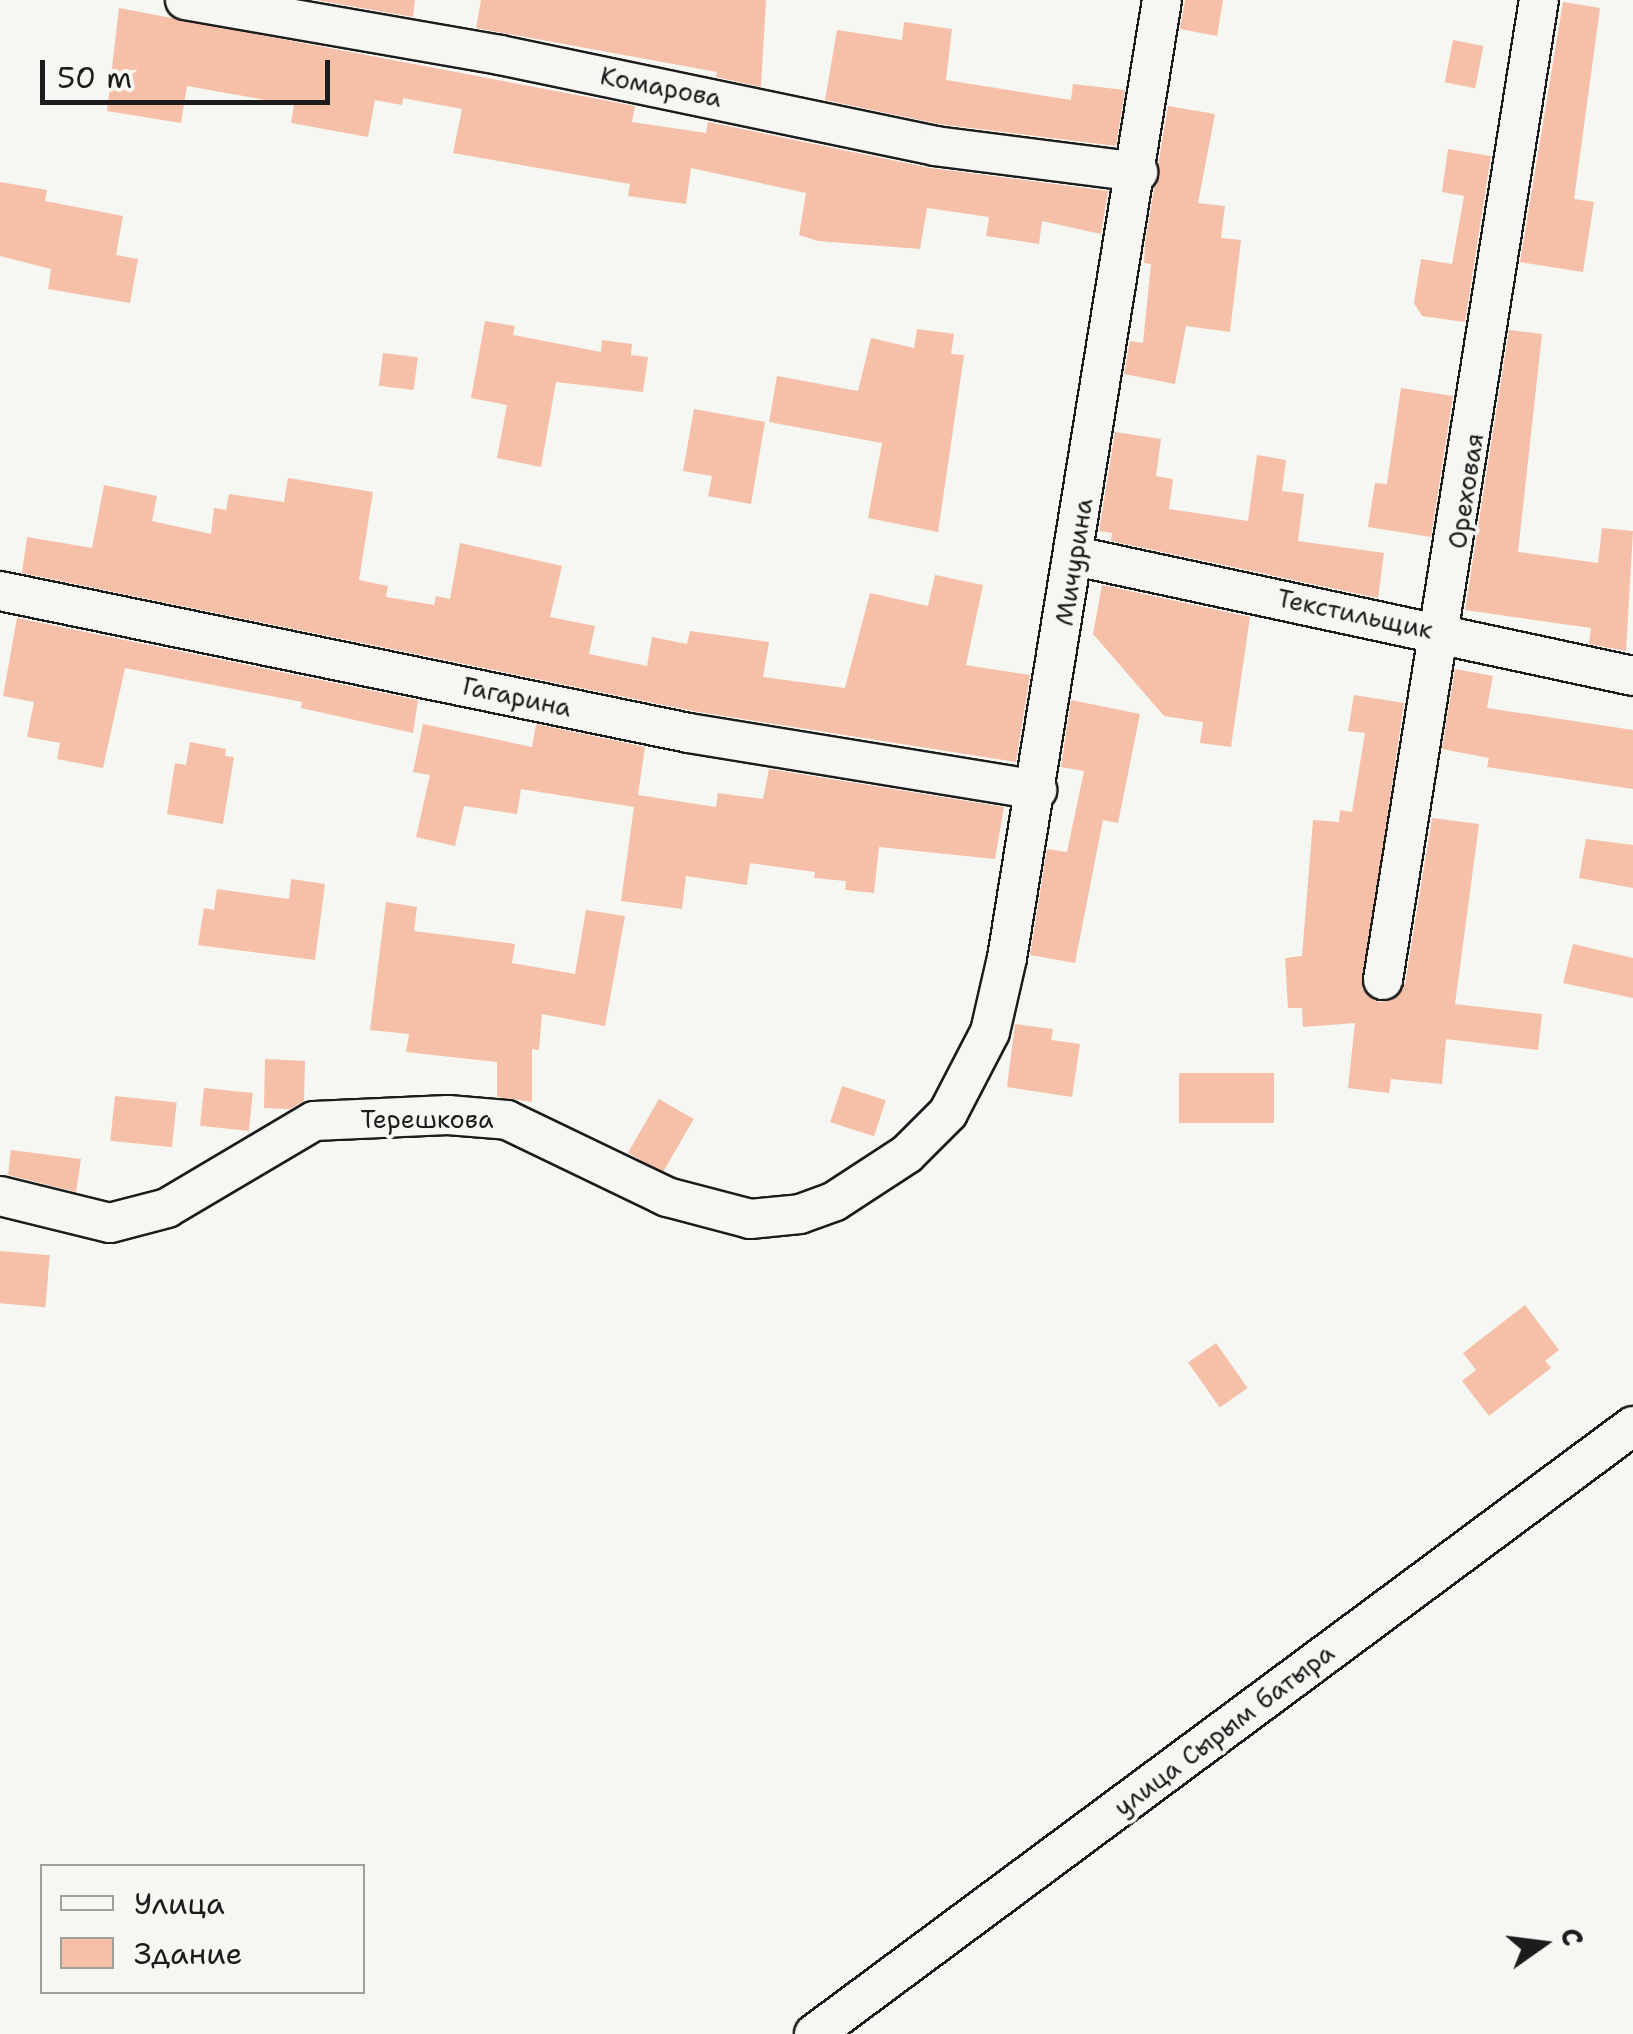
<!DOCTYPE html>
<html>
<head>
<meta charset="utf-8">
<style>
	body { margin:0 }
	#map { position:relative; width:1633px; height:2034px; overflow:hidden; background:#f6f6f2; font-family:"Shantell Sans",sans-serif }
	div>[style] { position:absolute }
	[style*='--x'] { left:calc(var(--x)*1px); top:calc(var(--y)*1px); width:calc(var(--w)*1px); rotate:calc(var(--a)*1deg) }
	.building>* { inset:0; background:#f5c0a7; transform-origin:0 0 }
	.roads { filter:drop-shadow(2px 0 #1c1c1c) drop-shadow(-2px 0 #1c1c1c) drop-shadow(0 2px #1c1c1c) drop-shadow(0 -2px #1c1c1c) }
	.minor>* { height:38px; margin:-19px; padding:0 19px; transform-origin:19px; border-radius:19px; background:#f6f6f2 }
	span { translate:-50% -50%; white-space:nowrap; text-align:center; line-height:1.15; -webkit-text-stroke:8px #f6f6f2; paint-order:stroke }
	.street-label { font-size:25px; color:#1c1c1c }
	.legend { position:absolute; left:40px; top:1864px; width:325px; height:130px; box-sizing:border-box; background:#f6f6f2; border:2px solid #9f9f9c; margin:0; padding:12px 18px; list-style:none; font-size:30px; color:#1c1c1c }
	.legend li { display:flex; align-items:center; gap:20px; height:50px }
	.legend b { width:50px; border:2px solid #9f9f9c }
	.north { position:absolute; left:1493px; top:1894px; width:100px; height:100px; -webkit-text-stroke:8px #f6f6f2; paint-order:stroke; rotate:76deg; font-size:28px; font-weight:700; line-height:40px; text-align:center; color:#1c1c1c }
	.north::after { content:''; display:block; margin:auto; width:35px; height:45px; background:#1c1c1c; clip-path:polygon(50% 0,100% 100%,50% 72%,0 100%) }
	.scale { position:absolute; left:40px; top:60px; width:290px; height:45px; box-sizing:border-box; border:5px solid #1c1c1c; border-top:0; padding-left:12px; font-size:30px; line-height:35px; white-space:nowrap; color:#1c1c1c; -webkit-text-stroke:8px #f6f6f2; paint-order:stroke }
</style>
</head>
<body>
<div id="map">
	<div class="building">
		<div style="clip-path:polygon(316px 0,415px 0,413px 17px)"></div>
		<div style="clip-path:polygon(481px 0,766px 0,761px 87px,716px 77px,717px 72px,476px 28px)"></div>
		<div style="clip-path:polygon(1185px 0,1223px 0,1217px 36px,1180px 29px)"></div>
		<div style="clip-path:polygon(1563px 2px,1600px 8px,1574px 199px,1594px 202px,1583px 272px,1520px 262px)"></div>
		<div style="clip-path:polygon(119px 8px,635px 106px,632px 122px,706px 133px,708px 122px,930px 168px,1108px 191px,1101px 234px,1042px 221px,1039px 244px,986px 236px,989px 217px,927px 208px,920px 249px,818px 241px,799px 235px,806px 193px,691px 168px,686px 204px,628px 196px,630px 184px,453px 153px,462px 109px,403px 98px,402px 105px,375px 100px,368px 137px,291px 123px,294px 105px,187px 86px,181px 123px,107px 111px)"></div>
		<div style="clip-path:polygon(904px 22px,952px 29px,946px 80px,1071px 100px,1073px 84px,1125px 90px,1116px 146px,939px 124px,825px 100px,837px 30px,902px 40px)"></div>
		<div style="left:1453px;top:40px;width:31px;height:43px;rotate:11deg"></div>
		<div style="clip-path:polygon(1168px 106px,1215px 114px,1198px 203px,1225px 206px,1221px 238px,1241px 240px,1230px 332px,1186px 326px,1175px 384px,1124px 374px,1130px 341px,1143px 343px,1151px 264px,1144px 263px,1145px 243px)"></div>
		<div style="clip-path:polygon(1448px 149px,1491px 156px,1465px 322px,1422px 316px,1414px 303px,1421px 259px,1452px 264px,1464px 196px,1442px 192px)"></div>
		<div style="clip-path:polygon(0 182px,47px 190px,45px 201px,123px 216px,116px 255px,138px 259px,130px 303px,48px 289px,51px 269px,0 256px)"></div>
		<div style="clip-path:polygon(485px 321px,515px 326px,513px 335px,601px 352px,602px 340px,632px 344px,631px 355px,648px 357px,643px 392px,556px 382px,541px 467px,497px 458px,507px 405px,471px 398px)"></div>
		<div style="clip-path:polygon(917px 329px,954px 334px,951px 354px,964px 355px,938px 532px,868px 518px,882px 443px,769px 422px,777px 376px,858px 391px,871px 338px,914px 348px)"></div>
		<div style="clip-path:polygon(1509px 330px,1542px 334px,1518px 552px,1598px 563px,1602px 528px,1633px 531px,1626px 651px,1589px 644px,1591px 628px,1465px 610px)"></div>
		<div style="left:383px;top:353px;width:35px;height:33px;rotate:7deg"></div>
		<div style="clip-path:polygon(1401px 388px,1453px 396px,1431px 537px,1368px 527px,1375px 483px,1387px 484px)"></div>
		<div style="clip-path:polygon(694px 409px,765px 422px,751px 504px,708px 496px,712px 476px,683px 471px)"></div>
		<div style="clip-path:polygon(1115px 432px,1161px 439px,1156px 476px,1173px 479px,1169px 509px,1248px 521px,1257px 455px,1286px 460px,1282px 491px,1304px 494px,1298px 541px,1384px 553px,1378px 598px,1111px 541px,1112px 533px,1099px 531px)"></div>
		<div style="clip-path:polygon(288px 478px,373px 492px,359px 580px,388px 586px,386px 597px,434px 605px,436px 596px,450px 599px,460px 543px,562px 566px,550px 617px,595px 626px,589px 654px,647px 666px,652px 637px,687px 644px,690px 631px,769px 642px,763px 677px,845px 688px,870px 593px,928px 606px,935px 575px,983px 585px,966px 665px,1030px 675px,1016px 762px,693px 711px,22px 573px,27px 537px,92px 548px,104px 485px,157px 496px,152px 521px,211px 534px,214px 508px,226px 510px,229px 494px,284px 502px)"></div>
		<div style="clip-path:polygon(1102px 585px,1250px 617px,1231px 747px,1200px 743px,1203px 722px,1164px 716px,1093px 634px)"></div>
		<div style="clip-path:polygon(17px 618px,418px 700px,413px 733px,301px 708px,302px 702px,125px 668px,103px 768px,57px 759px,60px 743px,27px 737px,34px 702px,3px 696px)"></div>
		<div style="clip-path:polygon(1455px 669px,1493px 676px,1487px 708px,1633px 730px,1633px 789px,1487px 767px,1489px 758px,1442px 749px)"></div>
		<div style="clip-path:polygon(1354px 695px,1404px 703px,1362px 989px,1379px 1002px,1390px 1001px,1405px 984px,1432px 818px,1479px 824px,1455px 1004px,1542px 1014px,1538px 1050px,1446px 1039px,1442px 1084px,1391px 1079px,1389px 1093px,1348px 1088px,1355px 1023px,1303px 1027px,1302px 1008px,1288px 1008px,1285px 958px,1302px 956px,1313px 820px,1339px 822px,1340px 810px,1352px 812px,1365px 733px,1348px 731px)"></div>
		<div style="clip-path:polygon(1071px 700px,1140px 714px,1118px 823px,1103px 820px,1075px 963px,1030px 955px,1047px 849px,1067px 852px,1084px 771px,1061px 767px)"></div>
		<div style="clip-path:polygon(423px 724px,532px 747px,536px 724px,645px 747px,638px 795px,716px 807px,718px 793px,763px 799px,769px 769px,1004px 807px,995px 859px,879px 847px,874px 893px,845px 890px,846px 881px,814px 878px,815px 872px,750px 863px,747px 885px,686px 876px,682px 909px,621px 901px,634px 807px,521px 789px,517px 814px,464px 806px,455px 846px,416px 837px,430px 775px,413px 772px)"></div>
		<div style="clip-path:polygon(190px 742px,226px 749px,225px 756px,234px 757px,223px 824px,167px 814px,175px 763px,186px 765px)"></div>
		<div style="clip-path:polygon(1586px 839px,1633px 845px,1633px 888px,1579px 878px)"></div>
		<div style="clip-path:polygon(291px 879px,325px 884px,315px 960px,198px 945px,204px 908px,214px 910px,217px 889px,289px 899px)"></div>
		<div style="clip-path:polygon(386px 902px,417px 907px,414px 931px,515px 944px,512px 963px,575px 974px,586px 910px,625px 916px,605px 1026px,542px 1014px,539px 1050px,532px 1049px,532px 1102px,497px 1097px,497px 1062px,406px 1052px,409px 1034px,370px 1030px)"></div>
		<div style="clip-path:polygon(1573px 944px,1633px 958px,1633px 998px,1563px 983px)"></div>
		<div style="clip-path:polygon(1015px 1024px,1053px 1029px,1051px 1040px,1080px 1044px,1072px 1097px,1007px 1087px)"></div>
		<div style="clip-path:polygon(265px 1059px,305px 1061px,304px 1101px,290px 1109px,264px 1108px)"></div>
		<div style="left:1179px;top:1073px;width:95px;height:50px"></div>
		<div style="left:842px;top:1086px;width:46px;height:38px;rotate:18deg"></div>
		<div style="left:204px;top:1088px;width:49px;height:38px;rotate:6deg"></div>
		<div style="left:115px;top:1096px;width:62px;height:45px;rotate:6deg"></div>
		<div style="left:659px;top:1099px;width:40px;height:62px;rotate:30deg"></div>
		<div style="clip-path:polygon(11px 1150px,81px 1159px,76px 1192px,8px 1175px)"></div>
		<div style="left:0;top:1251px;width:50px;height:52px;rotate:5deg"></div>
		<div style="clip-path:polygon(1525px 1305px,1559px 1350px,1545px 1361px,1551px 1368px,1489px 1416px,1462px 1381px,1476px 1370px,1463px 1353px)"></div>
		<div style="left:1216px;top:1343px;width:55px;height:34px;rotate:55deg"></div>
	</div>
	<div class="roads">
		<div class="minor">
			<div style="--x:185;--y:0;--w:320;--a:9.9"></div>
			<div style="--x:500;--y:55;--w:444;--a:11.8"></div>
			<div style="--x:935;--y:146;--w:205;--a:7.3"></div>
			<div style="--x:1075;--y:556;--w:571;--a:12.14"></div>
			<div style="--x:0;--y:591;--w:703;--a:11.65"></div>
			<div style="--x:689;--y:733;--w:353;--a:9.3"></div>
			<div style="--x:1383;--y:980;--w:992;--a:-80.96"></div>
			<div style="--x:0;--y:1196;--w:113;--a:13.8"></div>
			<div style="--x:110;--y:1223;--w:59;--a:-14.7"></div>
			<div style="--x:167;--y:1208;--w:171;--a:-30.6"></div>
			<div style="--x:314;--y:1121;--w:134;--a:-2.6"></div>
			<div style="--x:448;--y:1115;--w:59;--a:4.8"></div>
			<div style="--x:507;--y:1120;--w:178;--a:25.7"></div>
			<div style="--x:667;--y:1197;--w:86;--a:14.8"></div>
			<div style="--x:750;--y:1219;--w:50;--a:-5.7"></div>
			<div style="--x:800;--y:1214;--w:37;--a:-20"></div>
			<div style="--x:835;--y:1201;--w:86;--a:-33.1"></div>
			<div style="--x:907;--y:1154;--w:58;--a:-45"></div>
			<div style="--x:948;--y:1113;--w:91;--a:-62.6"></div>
			<div style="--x:990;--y:1032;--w:76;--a:-77.1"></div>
			<div style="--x:1007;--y:958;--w:970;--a:-80.81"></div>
			<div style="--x:814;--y:2034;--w:1020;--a:-36.59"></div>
		</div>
	</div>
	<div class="street-label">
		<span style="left:661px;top:87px;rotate:11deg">Комарова</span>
		<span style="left:1466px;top:491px;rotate:-81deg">Ореховая</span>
		<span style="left:1074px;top:562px;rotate:-81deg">Мичурина</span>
		<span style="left:1355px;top:614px;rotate:12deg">Текстильщик</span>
		<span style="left:517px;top:697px;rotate:12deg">Гагарина</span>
		<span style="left:427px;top:1119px">Терешкова</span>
		<span style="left:1224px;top:1730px;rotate:-37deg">улица Сырым батыра</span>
	</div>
	<ul class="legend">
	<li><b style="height:12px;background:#f6f6f2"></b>Улица</li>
	<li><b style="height:28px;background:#f5c0a7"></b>Здание</li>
	</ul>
	<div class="north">С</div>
	<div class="scale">50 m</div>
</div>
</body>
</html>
